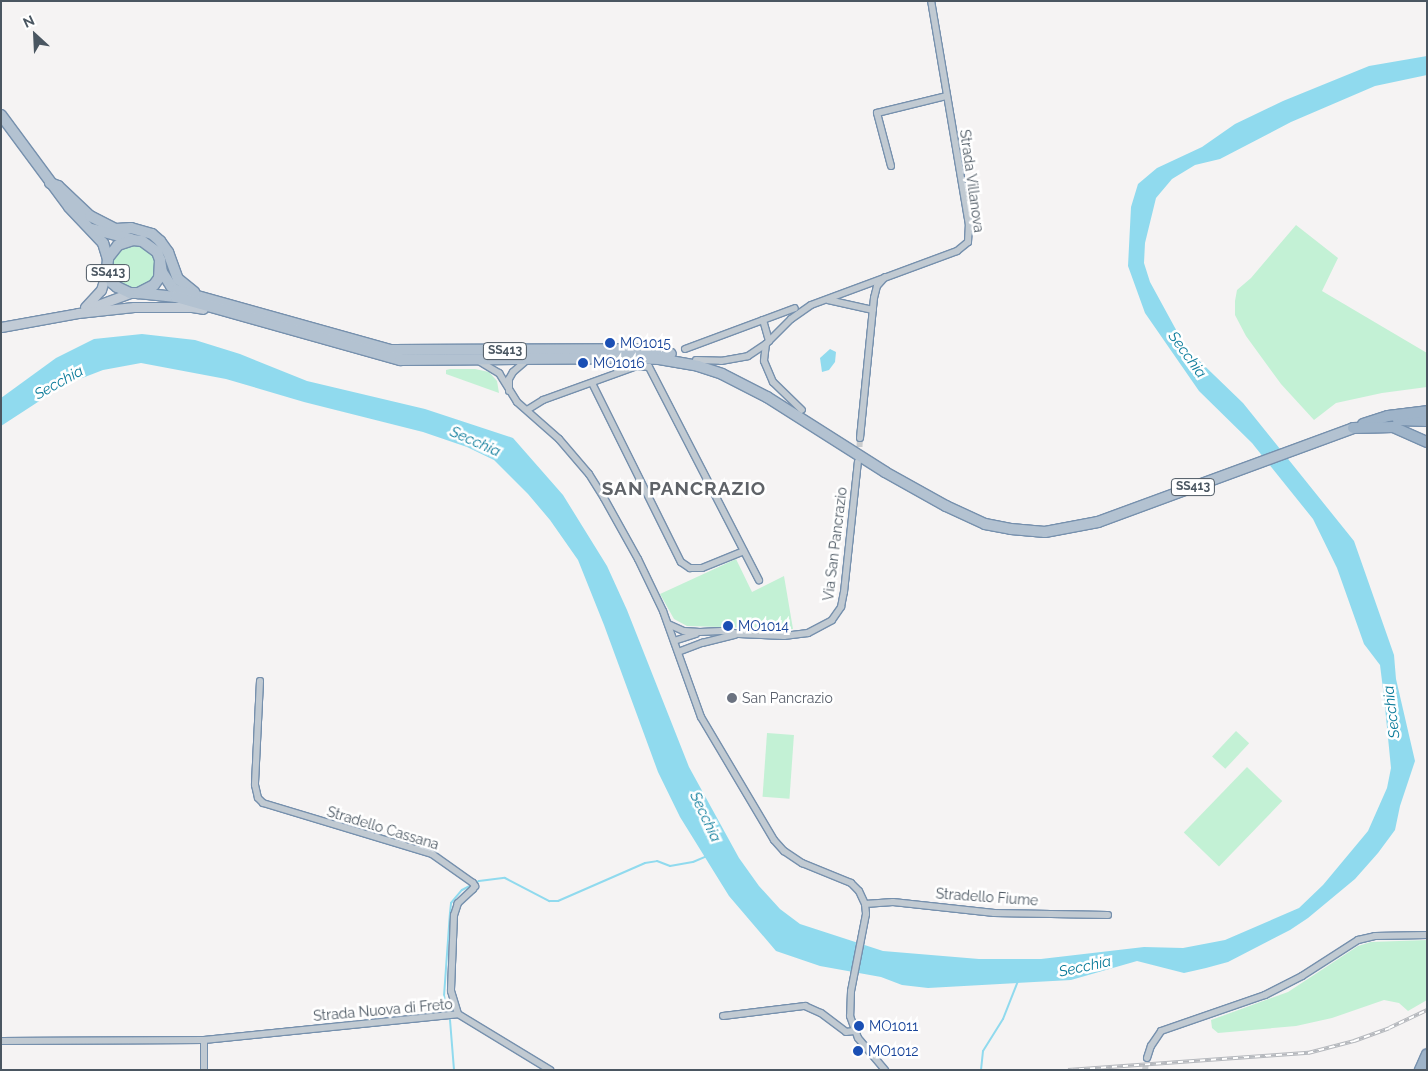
<!DOCTYPE html>
<html>
<head>
<meta charset="utf-8">
<style>
	body { margin:0 }
	#map { position:relative; width:1428px; height:1071px; overflow:hidden; background:#f5f3f3; font-family:Raleway,sans-serif }
	div>[style] { position:absolute }
	[style*='--x'] { left:calc(var(--x)*1px); top:calc(var(--y)*1px); width:calc(var(--w)*1px); rotate:calc(var(--a)*1deg) }
	.green>* { inset:0; background:#c3f1d5; transform-origin:0 0 }
	.round { border-radius:50% }
	.water>* { inset:0; background:#90daee }
	.stream>* { height:2px; margin:-1px; padding:0 1px; transform-origin:1px; border-radius:1px; background:#90daee }
	.minor-tunnel>* { height:6px; margin-top:-3px; transform-origin:0; background:repeating-linear-gradient(90deg,#caccce 0 6px,transparent 0 9px) }
	.roads { filter:drop-shadow(1px 0 #7690ad) drop-shadow(-1px 0 #7690ad) drop-shadow(0 1px #7690ad) drop-shadow(0 -1px #7690ad) }
	.minor>* { height:6px; margin:-3px; padding:0 3px; transform-origin:3px; border-radius:3px; background:#c1cad2 }
	.secondary>* { height:9px; margin:-4.5px; padding:0 4.5px; transform-origin:4.5px; border-radius:4.5px; background:#c1cbd6 }
	.primary>* { height:10px; margin:-5px; padding:0 5px; transform-origin:5px; border-radius:5px; background:#b3c2d1 }
	.trunk>* { height:10px; margin:-5px; padding:0 5px; transform-origin:5px; border-radius:5px; background:#9fb4c9 }
	.rail>* { height:4px; margin-top:-2px; transform-origin:0; background:repeating-linear-gradient(90deg,#fff 0 5.5px,#b5b8bd 0 11px); box-sizing:border-box; border-block:1px solid #b5b8bd }
	.dots>* { width:14px; height:14px; translate:-50% -50%; box-sizing:border-box; border:2px solid #fff; border-radius:50% }
	span { translate:-50% -50%; white-space:nowrap; text-align:center; line-height:1.15; -webkit-text-stroke:5px #fff; paint-order:stroke }
	.shield-label span { padding:1px 4px; background:#fff; border:1px solid; border-radius:4px; -webkit-text-stroke-width:0 }
	.shield-label { font-size:12px; color:#4a5661; font-weight:700 }
	.street-label { font-size:14px; color:#4a5661 }
	.transit-label { font-size:14px; color:#164399 }
	.left { translate:0 -50%; text-align:left }
	.worship-label { font-size:14px; color:#5b616d }
	.water-label { font-size:15px; color:#0c7c9b; font-style:italic }
	.district-label { font-size:19px; color:#5f6368; font-weight:700; letter-spacing:1px }
	.frame { position:absolute; inset:0; border:2px solid #4a5661; pointer-events:none }
	.north { position:absolute; left:10px; top:10px; width:50px; height:50px; -webkit-text-stroke:4px #fff; paint-order:stroke; rotate:335deg; font-size:14px; font-weight:700; line-height:20px; text-align:center; color:#4a5661 }
	.north::after { content:''; display:block; margin:auto; width:18px; height:22px; background:#4a5661; clip-path:polygon(50% 0,100% 100%,50% 72%,0 100%) }
</style>
</head>
<body>
<div id="map">
	<div class="green">
		<div style="clip-path:polygon(1296px 225px,1338px 258px,1322px 291px,1427px 353px,1427px 387px,1382px 393px,1336px 403px,1314px 420px,1281px 384px,1246px 336px,1235px 315px,1235px 301px,1237px 290px,1251px 278px)"></div>
		<div class="round" style="left:112px;top:244px;width:44px;height:44px"></div>
		<div style="clip-path:polygon(450px 369px,475px 369px,489px 372px,497px 381px,499px 393px,446px 374px,446px 370px)"></div>
		<div style="clip-path:polygon(736px 559px,752px 592px,784px 576px,793px 629px,687px 626px,674px 619px,660px 594px)"></div>
		<div style="left:1236px;top:731px;width:18px;height:35px;rotate:43deg"></div>
		<div style="left:767px;top:733px;width:27px;height:64px;rotate:4deg"></div>
		<div style="left:1247px;top:767px;width:49px;height:91px;rotate:44deg"></div>
		<div style="clip-path:polygon(1427px 940px,1427px 1000px,1408px 1011px,1399px 1003px,1384px 1000px,1332px 1018px,1296px 1026px,1218px 1033px,1212px 1028px,1211px 1020px,1288px 992px,1358px 946px,1371px 942px)"></div>
	</div>
	<div class="water">
		<div style="clip-path:polygon(1427px 56px,1427px 75px,1375px 86px,1291px 122px,1220px 159px,1195px 165px,1172px 179px,1156px 198px,1145px 243px,1144px 263px,1150px 282px,1186px 348px,1243px 403px,1354px 541px,1394px 655px,1396px 679px,1415px 761px,1400px 806px,1395px 830px,1378px 853px,1355px 879px,1308px 918px,1290px 930px,1228px 962px,1206px 968px,1184px 973px,1137px 961px,1071px 980px,928px 988px,902px 985px,881px 977px,820px 966px,776px 951px,729px 896px,680px 817px,658px 772px,604px 625px,578px 560px,550px 520px,528px 494px,494px 460px,467px 447px,423px 432px,304px 402px,226px 379px,141px 363px,103px 370px,64px 385px,1px 426px,1px 398px,56px 358px,94px 339px,142px 334px,195px 340px,240px 354px,307px 381px,425px 409px,513px 438px,563px 495px,607px 566px,627px 610px,689px 767px,739px 858px,759px 886px,780px 909px,800px 924px,883px 951px,979px 959px,1041px 959px,1144px 947px,1183px 948px,1225px 940px,1299px 908px,1323px 885px,1368px 831px,1387px 788px,1391px 768px,1384px 697px,1380px 665px,1364px 644px,1337px 568px,1313px 519px,1252px 443px,1199px 391px,1145px 313px,1128px 266px,1131px 207px,1138px 184px,1157px 168px,1202px 147px,1235px 124px,1283px 101px,1369px 66px)"></div>
		<div style="clip-path:polygon(830px 349px,836px 352px,835px 362px,829px 370px,822px 372px,820px 358px)"></div>
	</div>
	<div class="stream">
		<div style="--x:447;--y:1014;--w:18;--a:-99"></div>
		<div style="--x:444;--y:996;--w:83;--a:-85.9"></div>
		<div style="--x:450;--y:913;--w:10;--a:-84"></div>
		<div style="--x:451;--y:903;--w:17;--a:-50"></div>
		<div style="--x:462;--y:890;--w:19;--a:-28"></div>
		<div style="--x:479;--y:881;--w:26;--a:-7"></div>
		<div style="--x:505;--y:878;--w:50;--a:27.6"></div>
		<div style="--x:549;--y:901;--w:9;--a:0"></div>
		<div style="--x:558;--y:901;--w:95;--a:-23.6"></div>
		<div style="--x:645;--y:863;--w:12;--a:-9"></div>
		<div style="--x:657;--y:861;--w:14;--a:21"></div>
		<div style="--x:670;--y:866;--w:23;--a:-10"></div>
		<div style="--x:693;--y:862;--w:15;--a:-23"></div>
		<div style="--x:450;--y:1020;--w:50;--a:85.4"></div>
		<div style="--x:981;--y:1070;--w:19;--a:-84"></div>
		<div style="--x:983;--y:1051;--w:38;--a:-58"></div>
		<div style="--x:1003;--y:1019;--w:41;--a:-68.5"></div>
	</div>
	<div class="minor-tunnel">
		<div style="--x:859;--y:456;--w:18;--a:-87"></div>
		<div style="--x:1145;--y:1070;--w:12;--a:-81"></div>
	</div>
	<div class="roads">
		<div class="minor">
			<div style="--x:891;--y:166;--w:55;--a:-104.8"></div>
			<div style="--x:877;--y:113;--w:72;--a:-13.7"></div>
			<div style="--x:828;--y:300;--w:46;--a:12.5"></div>
			<div style="--x:763;--y:320;--w:22;--a:74"></div>
			<div style="--x:766;--y:344;--w:17;--a:97"></div>
			<div style="--x:764;--y:361;--w:23;--a:67"></div>
			<div style="--x:773;--y:382;--w:40;--a:44"></div>
			<div style="--x:685;--y:349;--w:117;--a:-20.4"></div>
			<div style="--x:477;--y:360;--w:26;--a:31"></div>
			<div style="--x:499;--y:373;--w:34;--a:58"></div>
			<div style="--x:517;--y:402;--w:56;--a:41.4"></div>
			<div style="--x:559;--y:439;--w:46;--a:49.4"></div>
			<div style="--x:589;--y:474;--w:28;--a:58"></div>
			<div style="--x:604;--y:498;--w:70;--a:60.9"></div>
			<div style="--x:638;--y:559;--w:58;--a:64.3"></div>
			<div style="--x:663;--y:611;--w:113;--a:70.3"></div>
			<div style="--x:701;--y:717;--w:143;--a:59.3"></div>
			<div style="--x:774;--y:840;--w:15;--a:48"></div>
			<div style="--x:784;--y:851;--w:22;--a:34"></div>
			<div style="--x:802;--y:863;--w:53;--a:22.2"></div>
			<div style="--x:851;--y:883;--w:11;--a:45"></div>
			<div style="--x:859;--y:891;--w:14;--a:65"></div>
			<div style="--x:865;--y:904;--w:10;--a:84"></div>
			<div style="--x:866;--y:914;--w:78;--a:101"></div>
			<div style="--x:851;--y:991;--w:25;--a:92"></div>
			<div style="--x:850;--y:1016;--w:23;--a:70"></div>
			<div style="--x:858;--y:1038;--w:42;--a:49.8"></div>
			<div style="--x:696;--y:360;--w:25;--a:2"></div>
			<div style="--x:721;--y:361;--w:27;--a:-10"></div>
			<div style="--x:748;--y:356;--w:22;--a:-34"></div>
			<div style="--x:766;--y:344;--w:35;--a:-45"></div>
			<div style="--x:791;--y:319;--w:24;--a:-35"></div>
			<div style="--x:811;--y:305;--w:156;--a:-20.3"></div>
			<div style="--x:957;--y:251;--w:14;--a:-39"></div>
			<div style="--x:968;--y:242;--w:17;--a:-87"></div>
			<div style="--x:969;--y:225;--w:227;--a:-99.6"></div>
			<div style="--x:592;--y:383;--w:200;--a:63.6"></div>
			<div style="--x:681;--y:562;--w:11;--a:34"></div>
			<div style="--x:690;--y:568;--w:12;--a:0"></div>
			<div style="--x:702;--y:568;--w:45;--a:-22"></div>
			<div style="--x:509;--y:391;--w:12;--a:-90"></div>
			<div style="--x:509;--y:379;--w:8;--a:-60"></div>
			<div style="--x:513;--y:372;--w:18;--a:-41"></div>
			<div style="--x:527;--y:410;--w:19;--a:-32"></div>
			<div style="--x:543;--y:400;--w:100;--a:-19.9"></div>
			<div style="--x:637;--y:366;--w:12;--a:5"></div>
			<div style="--x:649;--y:367;--w:240;--a:62.7"></div>
			<div style="--x:860;--y:438;--w:141;--a:-84.3"></div>
			<div style="--x:874;--y:298;--w:12;--a:-76"></div>
			<div style="--x:877;--y:286;--w:12;--a:-48"></div>
			<div style="--x:668;--y:624;--w:17;--a:24"></div>
			<div style="--x:684;--y:631;--w:16;--a:4"></div>
			<div style="--x:700;--y:632;--w:21;--a:-3"></div>
			<div style="--x:721;--y:631;--w:18;--a:9"></div>
			<div style="--x:739;--y:634;--w:45;--a:2.5"></div>
			<div style="--x:784;--y:636;--w:24;--a:-7"></div>
			<div style="--x:808;--y:633;--w:27;--a:-28"></div>
			<div style="--x:832;--y:620;--w:16;--a:-55"></div>
			<div style="--x:841;--y:607;--w:15;--a:-79"></div>
			<div style="--x:844;--y:592;--w:131;--a:-83.9"></div>
			<div style="--x:674;--y:641;--w:23;--a:-18"></div>
			<div style="--x:678;--y:652;--w:26;--a:-21"></div>
			<div style="--x:702;--y:643;--w:34;--a:-14"></div>
			<div style="--x:260;--y:681;--w:104;--a:92.8"></div>
			<div style="--x:255;--y:785;--w:13;--a:77"></div>
			<div style="--x:258;--y:798;--w:7;--a:45"></div>
			<div style="--x:263;--y:803;--w:177;--a:16.8"></div>
			<div style="--x:432;--y:854;--w:50;--a:35.3"></div>
			<div style="--x:473;--y:883;--w:4;--a:56"></div>
			<div style="--x:475;--y:886;--w:4;--a:124"></div>
			<div style="--x:473;--y:889;--w:21;--a:137"></div>
			<div style="--x:458;--y:903;--w:13;--a:108"></div>
			<div style="--x:454;--y:915;--w:76;--a:92.3"></div>
			<div style="--x:451;--y:991;--w:24;--a:73"></div>
			<div style="--x:865;--y:904;--w:28;--a:-4"></div>
			<div style="--x:893;--y:902;--w:102;--a:6.2"></div>
			<div style="--x:994;--y:913;--w:114;--a:1"></div>
			<div style="--x:723;--y:1016;--w:83;--a:-7"></div>
			<div style="--x:805;--y:1006;--w:17;--a:24"></div>
			<div style="--x:821;--y:1013;--w:31;--a:37"></div>
			<div style="--x:846;--y:1032;--w:8;--a:-7"></div>
			<div style="--x:204;--y:1040;--w:30;--a:90"></div>
			<div style="--x:1;--y:1041;--w:203;--a:-0.3"></div>
			<div style="--x:204;--y:1040;--w:255;--a:-5.8"></div>
			<div style="--x:458;--y:1014;--w:108;--a:31.3"></div>
			<div style="--x:1147;--y:1058;--w:13;--a:-72"></div>
			<div style="--x:1151;--y:1046;--w:18;--a:-56"></div>
			<div style="--x:1161;--y:1031;--w:110;--a:-19.1"></div>
			<div style="--x:1265;--y:995;--w:42;--a:-27.2"></div>
			<div style="--x:1302;--y:976;--w:67;--a:-32.7"></div>
			<div style="--x:1358;--y:940;--w:17;--a:-13"></div>
			<div style="--x:1375;--y:936;--w:52;--a:-1.1"></div>
		</div>
		<div class="secondary">
			<div style="--x:85;--y:307;--w:23;--a:-47"></div>
			<div style="--x:101;--y:290;--w:21;--a:-73"></div>
			<div style="--x:87;--y:309;--w:46;--a:-20.4"></div>
			<div style="--x:1;--y:327;--w:78;--a:-10.3"></div>
			<div style="--x:78;--y:313;--w:56;--a:-6.1"></div>
			<div style="--x:134;--y:307;--w:58;--a:0"></div>
			<div style="--x:192;--y:307;--w:11;--a:10"></div>
		</div>
		<div class="primary">
			<div style="--x:1;--y:115;--w:114;--a:53.5"></div>
			<div style="--x:69;--y:207;--w:50;--a:46.6"></div>
			<div style="--x:103;--y:243;--w:17;--a:73"></div>
			<div style="--x:50;--y:183;--w:9;--a:21"></div>
			<div style="--x:58;--y:186;--w:44;--a:43.2"></div>
			<div style="--x:90;--y:216;--w:29;--a:27"></div>
			<div style="--x:116;--y:229;--w:15;--a:-4"></div>
			<div style="--x:131;--y:228;--w:22;--a:16"></div>
			<div style="--x:152;--y:234;--w:11;--a:41"></div>
			<div style="--x:160;--y:241;--w:14;--a:54"></div>
			<div style="--x:168;--y:252;--w:29;--a:70"></div>
			<div style="--x:178;--y:279;--w:21;--a:39"></div>
			<div style="--x:92;--y:229;--w:40;--a:14.4"></div>
			<div style="--x:160;--y:260;--w:18;--a:93"></div>
			<div style="--x:159;--y:278;--w:9;--a:126"></div>
			<div style="--x:154;--y:285;--w:18;--a:153"></div>
			<div style="--x:138;--y:293;--w:8;--a:180"></div>
			<div style="--x:130;--y:293;--w:14;--a:-155"></div>
			<div style="--x:117;--y:287;--w:6;--a:-141"></div>
			<div style="--x:112;--y:283;--w:14;--a:-111"></div>
			<div style="--x:107;--y:270;--w:12;--a:-85"></div>
			<div style="--x:108;--y:258;--w:16;--a:-52"></div>
			<div style="--x:118;--y:245;--w:16;--a:-18"></div>
			<div style="--x:133;--y:240;--w:9;--a:6"></div>
			<div style="--x:142;--y:241;--w:19;--a:36"></div>
			<div style="--x:157;--y:252;--w:9;--a:69"></div>
			<div style="--x:160;--y:260;--w:12;--a:81"></div>
			<div style="--x:162;--y:272;--w:17;--a:57"></div>
			<div style="--x:171;--y:286;--w:6;--a:39"></div>
			<div style="--x:176;--y:290;--w:223;--a:15.6"></div>
			<div style="--x:391;--y:350;--w:241;--a:-0.2"></div>
			<div style="--x:632;--y:349;--w:39;--a:7"></div>
			<div style="--x:138;--y:293;--w:38;--a:6"></div>
			<div style="--x:176;--y:297;--w:233;--a:15.7"></div>
			<div style="--x:400;--y:360;--w:232;--a:-0.5"></div>
			<div style="--x:632;--y:358;--w:27;--a:2"></div>
			<div style="--x:659;--y:359;--w:40;--a:10"></div>
			<div style="--x:698;--y:366;--w:25;--a:18"></div>
			<div style="--x:722;--y:374;--w:51;--a:27.1"></div>
			<div style="--x:767;--y:397;--w:140;--a:32.4"></div>
			<div style="--x:885;--y:472;--w:70;--a:29.1"></div>
			<div style="--x:946;--y:506;--w:43;--a:24.8"></div>
			<div style="--x:985;--y:524;--w:26;--a:11"></div>
			<div style="--x:1011;--y:529;--w:34;--a:5"></div>
			<div style="--x:1045;--y:532;--w:54;--a:-10.7"></div>
			<div style="--x:1098;--y:522;--w:272;--a:-20.2"></div>
		</div>
		<div class="trunk">
			<div style="--x:1398;--y:420;--w:29;--a:2"></div>
			<div style="--x:1363;--y:424;--w:26;--a:-18"></div>
			<div style="--x:1388;--y:416;--w:39;--a:-7"></div>
			<div style="--x:1353;--y:428;--w:40;--a:-1.4"></div>
			<div style="--x:1393;--y:427;--w:37;--a:24"></div>
			<div style="--x:1420;--y:1070;--w:17;--a:-66"></div>
		</div>
	</div>
	<div class="rail">
		<div style="--x:1068;--y:1070;--w:241;--a:-4.1"></div>
		<div style="--x:1308;--y:1053;--w:48;--a:-14.6"></div>
		<div style="--x:1354;--y:1041;--w:37;--a:-20"></div>
		<div style="--x:1389;--y:1028;--w:42;--a:-25.3"></div>
	</div>
	<div class="dots">
		<div style="left:610px;top:343px;background:#1a4fb4"></div>
		<div style="left:583px;top:363px;background:#1a4fb4"></div>
		<div style="left:728px;top:626px;background:#1a4fb4"></div>
		<div style="left:732px;top:698px;background:#6b7280"></div>
		<div style="left:859px;top:1026px;background:#1a4fb4"></div>
		<div style="left:858px;top:1051px;background:#1a4fb4"></div>
	</div>
	<div class="shield-label">
		<span style="left:108px;top:273px">SS413</span>
		<span style="left:505px;top:351px">SS413</span>
		<span style="left:1193px;top:487px">SS413</span>
	</div>
	<div class="street-label">
		<span style="left:972px;top:181px;rotate:82deg">Strada Villanova</span>
		<span style="left:835px;top:544px;rotate:-83deg">Via San Pancrazio</span>
		<span style="left:383px;top:828px;rotate:17deg">Stradello Cassana</span>
		<span style="left:987px;top:897px;rotate:4deg">Stradello Fiume</span>
		<span style="left:383px;top:1010px;rotate:-5deg">Strada Nuova di Freto</span>
	</div>
	<div class="transit-label">
		<span class="left" style="left:620px;top:343px">MO1015</span>
		<span class="left" style="left:593px;top:363px">MO1016</span>
		<span class="left" style="left:738px;top:626px">MO1014</span>
		<span class="left" style="left:869px;top:1026px">MO1011</span>
		<span class="left" style="left:868px;top:1051px">MO1012</span>
	</div>
	<div class="worship-label">
		<span class="left" style="left:742px;top:698px">San Pancrazio</span>
	</div>
	<div class="water-label">
		<span style="left:1187px;top:355px;rotate:54deg">Secchia</span>
		<span style="left:59px;top:383px;rotate:-29deg">Secchia</span>
		<span style="left:475px;top:442px;rotate:24deg">Secchia</span>
		<span style="left:1392px;top:712px;rotate:-97deg">Secchia</span>
		<span style="left:705px;top:817px;rotate:65deg">Secchia</span>
		<span style="left:1085px;top:967px;rotate:-12deg">Secchia</span>
	</div>
	<div class="district-label">
		<span style="left:684px;top:489px">SAN PANCRAZIO</span>
	</div>
	<div class="frame"></div>
	<div class="north">N</div>
</div>
</body>
</html>
